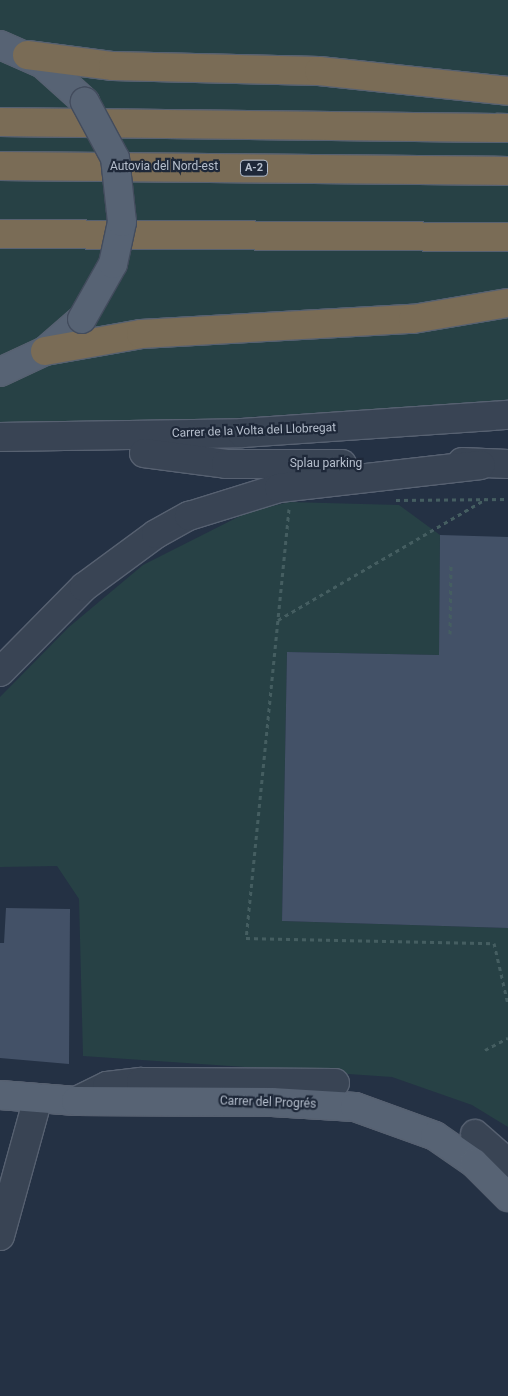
<!DOCTYPE html>
<html>
<head>
<meta charset="utf-8">
<style>
	body { margin:0 }
	#map { position:relative; width:508px; height:1396px; overflow:hidden; background:#243144; font-family:Roboto,sans-serif }
	div>[style] { position:absolute }
	[style*='--x'] { left:calc(var(--x)*1px); top:calc(var(--y)*1px); width:calc(var(--w)*1px); rotate:calc(var(--a)*1deg) }
	.green>* { inset:0; background:#274145 }
	.building>* { inset:0; background:#435167 }
	.path>* { height:3px; margin-top:-1.5px; transform-origin:0; background:repeating-linear-gradient(90deg,#455e61 0 4px,transparent 0 8px) }
	.roads { filter:drop-shadow(1px 0 #576171) drop-shadow(-1px 0 #576171) drop-shadow(0 1px #576171) drop-shadow(0 -1px #576171) }
	.minor>* { height:28px; margin:-14px; padding:0 14px; transform-origin:14px; border-radius:14px; background:#394454 }
	.major>* { height:28px; margin:-14px; padding:0 14px; transform-origin:14px; border-radius:14px; background:#576374 }
	.highway>* { height:28px; margin:-14px; padding:0 14px; transform-origin:14px; border-radius:14px; background:#7a6c56 }
	.bridges { filter:drop-shadow(1px 0 #434c5d) drop-shadow(-1px 0 #434c5d) drop-shadow(0 1px #434c5d) drop-shadow(0 -1px #434c5d) }
	.major-bridge>* { height:28px; margin:-14px; padding:0 14px; transform-origin:14px; border-radius:14px; background:#576374 }
	span { translate:-50% -50%; white-space:nowrap; text-align:center; line-height:1.15; -webkit-text-stroke:4.5px #1e2839; paint-order:stroke }
	.shield-label span { padding:1px 4px; background:#1e2839; border:1px solid; border-radius:4px; -webkit-text-stroke-width:0 }
	.shield-label { font-size:11px; color:#b6bfcd; font-weight:700 }
	.street-label { font-size:12px; color:#b6bfcd }
</style>
</head>
<body>
<div id="map">
	<div class="green">
		<div style="clip-path:polygon(0 0,508px 0,508px 401px,121px 425px,0 424px)"></div>
		<div style="clip-path:polygon(289px 502px,399px 505px,440px 535px,439px 655px,287px 652px,282px 921px,508px 928px,508px 1127px,472px 1105px,392px 1077px,83px 1056px,79px 899px,57px 866px,0 867px,0 697px,69px 627px,143px 565px,248px 512px)"></div>
	</div>
	<div class="building">
		<div style="clip-path:polygon(440px 535px,508px 537px,508px 928px,282px 921px,287px 652px,439px 655px)"></div>
		<div style="clip-path:polygon(6px 908px,70px 909px,69px 1064px,0 1058px,0 943px,4px 943px)"></div>
	</div>
	<div class="path">
		<div style="--x:396;--y:500;--w:112;--a:-0.5"></div>
		<div style="--x:289;--y:509;--w:431;--a:95.7"></div>
		<div style="--x:246;--y:938;--w:248;--a:1.2"></div>
		<div style="--x:494;--y:943;--w:63;--a:77.1"></div>
		<div style="--x:278;--y:620;--w:241;--a:-30.2"></div>
		<div style="--x:450;--y:634;--w:70;--a:-89.2"></div>
		<div style="--x:485;--y:1050;--w:26;--a:-28"></div>
	</div>
	<div class="roads">
		<div class="minor">
			<div style="--x:0;--y:437;--w:242;--a:-0.9"></div>
			<div style="--x:242;--y:433;--w:267;--a:-3.9"></div>
			<div style="--x:144;--y:453;--w:83;--a:7.6"></div>
			<div style="--x:226;--y:464;--w:116;--a:0"></div>
			<div style="--x:462;--y:462;--w:46;--a:2.5"></div>
			<div style="--x:0;--y:672;--w:120;--a:-45.3"></div>
			<div style="--x:84;--y:587;--w:89;--a:-36.4"></div>
			<div style="--x:156;--y:534;--w:38;--a:-29"></div>
			<div style="--x:189;--y:516;--w:94;--a:-17.3"></div>
			<div style="--x:279;--y:488;--w:203;--a:-6.5"></div>
			<div style="--x:76;--y:1101;--w:34;--a:-26"></div>
			<div style="--x:107;--y:1086;--w:34;--a:-7"></div>
			<div style="--x:141;--y:1082;--w:194;--a:0.3"></div>
			<div style="--x:475;--y:1134;--w:44;--a:41.3"></div>
			<div style="--x:0;--y:1236;--w:143;--a:-74.6"></div>
		</div>
		<div class="major">
			<div style="--x:0;--y:45;--w:47;--a:23.8"></div>
			<div style="--x:43;--y:64;--w:57;--a:42.1"></div>
			<div style="--x:0;--y:372;--w:50;--a:-25"></div>
			<div style="--x:45;--y:351;--w:49;--a:-40.9"></div>
			<div style="--x:0;--y:1095;--w:76;--a:4.5"></div>
			<div style="--x:76;--y:1101;--w:196;--a:0.3"></div>
			<div style="--x:272;--y:1102;--w:83;--a:3.4"></div>
			<div style="--x:355;--y:1107;--w:85;--a:19.9"></div>
			<div style="--x:435;--y:1136;--w:47;--a:34.7"></div>
			<div style="--x:474;--y:1163;--w:48;--a:45"></div>
		</div>
		<div class="highway">
			<div style="--x:27;--y:55;--w:87;--a:7.3"></div>
			<div style="--x:113;--y:66;--w:206;--a:1.4"></div>
			<div style="--x:319;--y:71;--w:190;--a:6"></div>
			<div style="--x:0;--y:122;--w:508;--a:0.68"></div>
			<div style="--x:0;--y:166;--w:508;--a:0.56"></div>
			<div style="--x:0;--y:234;--w:508;--a:0.34"></div>
			<div style="--x:45;--y:351;--w:97;--a:-10"></div>
			<div style="--x:141;--y:334;--w:272;--a:-3.2"></div>
			<div style="--x:413;--y:319;--w:96;--a:-9.6"></div>
		</div>
	</div>
	<div class="bridges">
		<div class="major-bridge">
			<div style="--x:82;--y:319;--w:63;--a:-60.6"></div>
			<div style="--x:113;--y:264;--w:43;--a:-77.9"></div>
			<div style="--x:122;--y:222;--w:64;--a:-96.2"></div>
			<div style="--x:115;--y:158;--w:64;--a:-118.2"></div>
		</div>
	</div>
	<div class="shield-label">
		<span style="left:254px;top:168px">A-2</span>
	</div>
	<div class="street-label">
		<span style="left:164px;top:167px">Autovia del Nord-est</span>
		<span style="left:254px;top:431px;rotate:-2deg">Carrer de la Volta del Llobregat</span>
		<span style="left:326px;top:464px">Splau parking</span>
		<span style="left:268px;top:1103px;rotate:2deg">Carrer del Progrés</span>
	</div>
</div>
</body>
</html>
